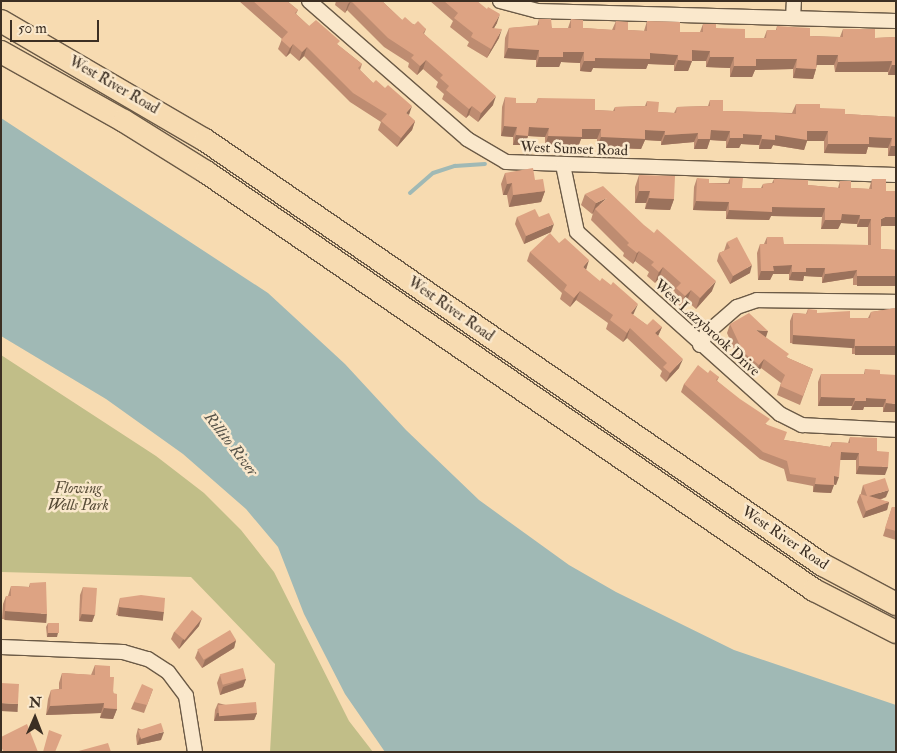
<!DOCTYPE html>
<html>
<head>
<meta charset="utf-8">
<style>
	body { margin:0 }
	#map { position:relative; width:897px; height:753px; overflow:hidden; background:#f7dbb1; font-family:"IM FELL Double Pica",serif }
	div>[style] { position:absolute }
	[style*='--x'] { left:calc(var(--x)*1px); top:calc(var(--y)*1px); width:calc(var(--w)*1px); rotate:calc(var(--a)*1deg) }
	.green>* { inset:0; background:#c1be88 }
	.water>* { inset:0; background:#a0b9b5 }
	.stream>* { height:4px; margin:-2px; padding:0 2px; transform-origin:2px; border-radius:2px; background:#a0b9b5 }
	.roads { filter:drop-shadow(1px 0 #6b5a46) drop-shadow(-1px 0 #6b5a46) drop-shadow(0 1px #6b5a46) drop-shadow(0 -1px #6b5a46) }
	.minor>* { height:14px; margin:-7px; padding:0 7px; transform-origin:7px; border-radius:7px; background:#fae8cc }
	.primary>* { height:22px; margin:-11px; padding:0 11px; transform-origin:11px; border-radius:11px; background:#f7dbb1 }
	.wall>* { inset:0; background:#be8c71 }
	.shaded-wall>* { inset:0; background:#9b725c; transform-origin:0 0 }
	.building>* { inset:0; background:#dda383; transform-origin:0 0 }
	span { translate:-50% -50%; white-space:nowrap; text-align:center; line-height:1.15; -webkit-text-stroke:5px #fae8cc; paint-order:stroke }
	.street-label { font-size:15px; color:#3c2f23 }
	.park-label { font-size:15px; color:#574c37; font-style:italic }
	.water-label { font-size:16px; color:#555248; font-style:italic }
	.frame { position:absolute; inset:0; border:2px solid #3c2f23; pointer-events:none }
	.north { position:absolute; left:10px; top:693px; width:50px; height:50px; -webkit-text-stroke:4px #fae8cc; paint-order:stroke; rotate:1deg; font-size:14px; font-weight:700; line-height:20px; text-align:center; color:#3c2f23 }
	.north::after { content:''; display:block; margin:auto; width:18px; height:22px; background:#3c2f23; clip-path:polygon(50% 0,100% 100%,50% 72%,0 100%) }
	.scale { position:absolute; left:10px; top:20px; width:89px; height:22px; box-sizing:border-box; border:2px solid #3c2f23; border-top:0; padding-left:6px; font-size:15px; line-height:18px; white-space:nowrap; color:#3c2f23; -webkit-text-stroke:4px #fae8cc; paint-order:stroke }
</style>
</head>
<body>
<div id="map">
	<div class="green">
		<div style="clip-path:polygon(1px 355px,156px 456px,204px 493px,241px 530px,274px 572px,349px 721px,373px 752px,270px 752px,275px 664px,191px 577px,1px 572px)"></div>
	</div>
	<div class="water">
		<div style="clip-path:polygon(1px 118px,268px 293px,345px 364px,406px 430px,479px 500px,569px 565px,616px 592px,734px 650px,896px 705px,896px 752px,385px 752px,345px 694px,304px 614px,278px 547px,246px 509px,183px 454px,106px 399px,1px 336px)"></div>
	</div>
	<div class="stream">
		<div style="--x:410;--y:193;--w:30;--a:-41"></div>
		<div style="--x:433;--y:173;--w:23;--a:-18"></div>
		<div style="--x:455;--y:166;--w:30;--a:-4"></div>
	</div>
	<div class="roads">
		<div class="minor">
			<div style="--x:309;--y:1;--w:210;--a:41.1"></div>
			<div style="--x:467;--y:139;--w:45;--a:30.5"></div>
			<div style="--x:506;--y:162;--w:390;--a:1.9"></div>
			<div style="--x:500;--y:1;--w:38;--a:15"></div>
			<div style="--x:537;--y:11;--w:359;--a:1.6"></div>
			<div style="--x:793;--y:18;--w:17;--a:-87"></div>
			<div style="--x:563;--y:165;--w:68;--a:78.2"></div>
			<div style="--x:577;--y:232;--w:273;--a:41.9"></div>
			<div style="--x:780;--y:414;--w:25;--a:27"></div>
			<div style="--x:802;--y:425;--w:94;--a:3"></div>
			<div style="--x:700;--y:345;--w:14;--a:-60"></div>
			<div style="--x:707;--y:333;--w:40;--a:-41"></div>
			<div style="--x:737;--y:307;--w:21;--a:-19"></div>
			<div style="--x:757;--y:300;--w:139;--a:0.8"></div>
			<div style="--x:1;--y:647;--w:122;--a:2.3"></div>
			<div style="--x:123;--y:652;--w:26;--a:16"></div>
			<div style="--x:148;--y:659;--w:24;--a:33"></div>
			<div style="--x:168;--y:672;--w:30;--a:53"></div>
			<div style="--x:186;--y:696;--w:57;--a:80.9"></div>
		</div>
		<div class="primary">
			<div style="--x:1;--y:21;--w:236;--a:30.3"></div>
			<div style="--x:205;--y:140;--w:750;--a:34.52"></div>
			<div style="--x:823;--y:565;--w:83;--a:28.1"></div>
			<div style="--x:1;--y:52;--w:141;--a:29.3"></div>
			<div style="--x:124;--y:121;--w:97;--a:31.9"></div>
			<div style="--x:206;--y:172;--w:738;--a:34.51"></div>
			<div style="--x:814;--y:590;--w:92;--a:27.1"></div>
		</div>
	</div>
	<div class="wall">
		<div style="clip-path:polygon(239px 1px,287px 1px,298px 10px,296px 14px,309px 26px,338px 45px,362px 64px,360px 70px,373px 83px,415px 121px,412px 130px,397px 147px,378px 130px,381px 122px,350px 102px,304px 56px,299px 61px,290px 53px,286px 57px,278px 49px,282px 39px)"></div>
		<div style="clip-path:polygon(336px 1px,382px 1px,402px 20px,426px 29px,424px 34px,493px 105px,478px 122px,469px 115px,466px 118px,442px 99px,444px 94px,436px 87px,438px 82px,423px 69px,417px 75px,408px 67px,409px 63px,384px 47px,347px 10px,345px 13px,335px 5px)"></div>
		<div style="clip-path:polygon(430px 1px,477px 1px,497px 23px,494px 28px,499px 38px,487px 58px,467px 46px,469px 42px,450px 27px,453px 21px)"></div>
		<div style="clip-path:polygon(539px 19px,552px 28px,568px 28px,571px 19px,583px 28px,612px 30px,616px 21px,628px 30px,644px 31px,647px 21px,680px 32px,700px 32px,703px 24px,745px 38px,764px 38px,767px 30px,776px 30px,777px 26px,810px 36px,840px 37px,843px 29px,875px 38px,896px 37px,896px 75px,888px 75px,888px 72px,835px 72px,834px 65px,817px 65px,813px 79px,793px 78px,793px 69px,755px 70px,752px 77px,730px 77px,730px 68px,706px 67px,706px 61px,692px 61px,688px 71px,674px 71px,674px 65px,648px 64px,646px 69px,593px 68px,591px 72px,580px 71px,580px 63px,561px 62px,559px 67px,536px 67px,536px 60px,504px 58px,505px 38px,509px 28px,537px 26px)"></div>
		<div style="clip-path:polygon(505px 97px,516px 103px,536px 103px,538px 98px,595px 110px,613px 111px,615px 107px,645px 106px,647px 101px,658px 112px,674px 113px,677px 107px,708px 106px,710px 100px,723px 111px,792px 113px,796px 104px,845px 114px,896px 117px,896px 156px,888px 156px,888px 148px,868px 147px,866px 154px,824px 153px,824px 141px,807px 141px,804px 150px,773px 145px,771px 149px,759px 149px,759px 145px,741px 144px,739px 148px,726px 148px,726px 141px,710px 140px,707px 149px,694px 149px,694px 142px,661px 145px,661px 141px,645px 140px,641px 149px,597px 147px,597px 139px,581px 139px,578px 147px,545px 146px,545px 137px,528px 136px,525px 145px,513px 145px,513px 137px,501px 136px,502px 107px)"></div>
		<div style="clip-path:polygon(505px 173px,535px 180px,545px 191px,541px 202px,509px 207px,507px 195px,503px 195px,501px 184px)"></div>
		<div style="clip-path:polygon(639px 175px,674px 199px,670px 210px,645px 209px,646px 203px,635px 203px,635px 187px)"></div>
		<div style="clip-path:polygon(697px 178px,709px 183px,728px 183px,730px 178px,742px 188px,761px 188px,763px 184px,772px 183px,774px 179px,808px 185px,838px 188px,840px 181px,851px 188px,869px 189px,872px 179px,882px 226px,881px 226px,881px 249px,896px 250px,896px 285px,853px 285px,853px 278px,822px 283px,822px 277px,804px 276px,803px 281px,789px 280px,789px 274px,773px 274px,770px 280px,758px 280px,757px 253px,760px 244px,764px 244px,767px 237px,784px 244px,868px 245px,868px 227px,857px 227px,857px 224px,841px 223px,838px 229px,821px 229px,822px 217px,771px 216px,769px 220px,726px 219px,726px 211px,693px 210px,694px 187px)"></div>
		<div style="clip-path:polygon(585px 194px,712px 291px,696px 309px,687px 301px,681px 307px,672px 299px,675px 292px,659px 278px,655px 283px,647px 276px,649px 272px,635px 261px,633px 264px,623px 256px,624px 253px,591px 220px,593px 213px,592px 214px,581px 205px)"></div>
		<div style="clip-path:polygon(517px 217px,539px 217px,551px 232px,524px 244px,515px 224px)"></div>
		<div style="clip-path:polygon(727px 242px,750px 273px,730px 284px,717px 261px,719px 253px,724px 251px)"></div>
		<div style="clip-path:polygon(559px 243px,586px 270px,634px 313px,633px 315px,647px 325px,662px 327px,658px 336px,679px 368px,666px 382px,660px 376px,662px 371px,627px 338px,623px 342px,606px 329px,608px 323px,576px 300px,570px 307px,560px 299px,562px 293px,527px 261px,530px 252px)"></div>
		<div style="clip-path:polygon(896px 308px,896px 354px,852px 354px,852px 347px,790px 343px,790px 321px,793px 313px,806px 314px,808px 309px,817px 313px,850px 318px,868px 318px,871px 312px)"></div>
		<div style="clip-path:polygon(730px 324px,766px 338px,788px 358px,813px 369px,800px 405px,777px 395px,781px 383px,761px 368px,756px 374px,739px 361px,727px 333px)"></div>
		<div style="clip-path:polygon(865px 369px,880px 374px,896px 412px,883px 412px,883px 407px,864px 407px,863px 410px,851px 410px,852px 406px,818px 406px,818px 382px,821px 374px,864px 374px)"></div>
		<div style="clip-path:polygon(708px 373px,719px 377px,717px 381px,784px 440px,830px 447px,832px 442px,848px 443px,850px 437px,877px 451px,885px 475px,856px 474px,856px 460px,840px 460px,836px 485px,834px 484px,831px 493px,813px 492px,813px 486px,787px 481px,784px 469px,760px 459px,681px 392px,684px 384px)"></div>
		<div style="clip-path:polygon(863px 485px,886px 497px,880px 500px,889px 502px,887px 510px,863px 518px,857px 502px,860px 494px,861px 494px,861px 493px)"></div>
		<div style="clip-path:polygon(892px 507px,896px 507px,896px 540px,883px 536px)"></div>
		<div style="clip-path:polygon(30px 583px,44px 622px,2px 619px,3px 604px,6px 596px,8px 596px,11px 586px,29px 587px)"></div>
		<div style="clip-path:polygon(83px 587px,95px 614px,92px 622px,79px 621px,80px 595px)"></div>
		<div style="clip-path:polygon(120px 598px,164px 612px,161px 620px,116px 615px,118px 606px)"></div>
		<div style="clip-path:polygon(48px 623px,57px 637px,47px 637px,46px 627px)"></div>
		<div style="clip-path:polygon(199px 626px,179px 649px,171px 639px,174px 632px)"></div>
		<div style="clip-path:polygon(236px 640px,234px 648px,202px 668px,195px 658px,198px 650px)"></div>
		<div style="clip-path:polygon(95px 665px,110px 677px,117px 709px,113px 719px,100px 718px,101px 713px,46px 715px,48px 699px,51px 690px,59px 689px,59px 683px,62px 673px,91px 675px)"></div>
		<div style="clip-path:polygon(220px 675px,246px 679px,243px 687px,220px 695px,217px 683px)"></div>
		<div style="clip-path:polygon(153px 689px,144px 713px,131px 709px,134px 702px)"></div>
		<div style="clip-path:polygon(218px 703px,257px 713px,254px 720px,214px 721px,215px 710px)"></div>
		<div style="clip-path:polygon(138px 728px,161px 740px,137px 745px,136px 736px)"></div>
	</div>
	<div class="shaded-wall">
		<div style="clip-path:polygon(351px 1px,347px 10px,345px 13px,348px 4px)"></div>
		<div style="clip-path:polygon(500px 14px,497px 23px,488px 38px,492px 28px)"></div>
		<div style="clip-path:polygon(502px 29px,499px 38px,487px 58px,491px 49px)"></div>
		<div style="clip-path:polygon(293px 44px,290px 53px,286px 57px,290px 48px)"></div>
		<div style="clip-path:polygon(307px 47px,304px 56px,299px 61px,302px 52px)"></div>
		<div style="clip-path:polygon(508px 48px,539px 50px,536px 60px,504px 58px)"></div>
		<div style="clip-path:polygon(692px 50px,710px 51px,706px 61px,692px 61px,688px 71px,674px 71px,678px 60px)"></div>
		<div style="clip-path:polygon(563px 52px,584px 52px,580px 63px,561px 62px,559px 67px,536px 67px,539px 57px)"></div>
		<div style="clip-path:polygon(650px 53px,678px 55px,674px 65px,648px 64px,646px 69px,593px 68px,591px 72px,580px 71px,584px 61px,595px 58px)"></div>
		<div style="clip-path:polygon(817px 55px,838px 55px,834px 65px,813px 65px)"></div>
		<div style="clip-path:polygon(710px 57px,734px 57px,730px 68px,706px 67px)"></div>
		<div style="clip-path:polygon(756px 59px,797px 59px,793px 69px,755px 70px,752px 77px,730px 77px,734px 66px)"></div>
		<div style="clip-path:polygon(426px 60px,423px 69px,417px 75px,420px 66px)"></div>
		<div style="clip-path:polygon(892px 61px,888px 72px,835px 72px,838px 62px)"></div>
		<div style="clip-path:polygon(892px 65px,896px 65px,896px 75px,888px 75px)"></div>
		<div style="clip-path:polygon(796px 68px,816px 69px,813px 79px,793px 78px)"></div>
		<div style="clip-path:polygon(496px 96px,493px 105px,478px 122px,481px 113px)"></div>
		<div style="clip-path:polygon(412px 106px,409px 115px,406px 113px)"></div>
		<div style="clip-path:polygon(472px 106px,469px 115px,466px 118px,469px 109px)"></div>
		<div style="clip-path:polygon(415px 121px,412px 130px,397px 147px,401px 138px)"></div>
		<div style="clip-path:polygon(504px 126px,517px 127px,513px 137px,501px 136px)"></div>
		<div style="clip-path:polygon(529px 127px,549px 128px,545px 137px,528px 136px,525px 145px,513px 145px,516px 135px)"></div>
		<div style="clip-path:polygon(582px 129px,601px 129px,597px 139px,581px 139px,578px 147px,545px 146px,548px 136px)"></div>
		<div style="clip-path:polygon(645px 130px,665px 131px,661px 141px,645px 140px,641px 149px,597px 147px,601px 137px)"></div>
		<div style="clip-path:polygon(711px 130px,730px 131px,726px 141px,710px 140px,707px 149px,694px 149px,698px 139px)"></div>
		<div style="clip-path:polygon(807px 131px,828px 131px,824px 141px,807px 141px,804px 150px,773px 145px,771px 149px,759px 149px,762px 139px,775px 135px)"></div>
		<div style="clip-path:polygon(698px 133px,694px 142px,661px 145px,665px 135px)"></div>
		<div style="clip-path:polygon(743px 134px,762px 135px,759px 145px,741px 144px,739px 148px,726px 148px,730px 138px)"></div>
		<div style="clip-path:polygon(869px 137px,892px 138px,888px 148px,868px 147px,866px 154px,824px 153px,828px 144px)"></div>
		<div style="clip-path:polygon(891px 146px,896px 146px,896px 156px,888px 156px)"></div>
		<div style="clip-path:polygon(512px 183px,507px 195px,503px 195px,507px 184px)"></div>
		<div style="clip-path:polygon(545px 191px,541px 202px,509px 207px,513px 195px)"></div>
		<div style="clip-path:polygon(639px 191px,650px 191px,646px 203px,635px 203px)"></div>
		<div style="clip-path:polygon(607px 198px,595px 209px,593px 213px,592px 214px,596px 203px)"></div>
		<div style="clip-path:polygon(649px 198px,674px 199px,670px 210px,645px 209px)"></div>
		<div style="clip-path:polygon(696px 201px,729px 202px,726px 211px,693px 210px)"></div>
		<div style="clip-path:polygon(772px 207px,825px 208px,822px 217px,771px 216px,769px 220px,726px 219px,729px 210px)"></div>
		<div style="clip-path:polygon(842px 214px,860px 215px,857px 224px,841px 223px,838px 229px,821px 229px,825px 220px)"></div>
		<div style="clip-path:polygon(885px 217px,896px 217px,896px 226px,882px 226px,878px 228px,881px 219px)"></div>
		<div style="clip-path:polygon(860px 219px,871px 219px,868px 227px,857px 227px)"></div>
		<div style="clip-path:polygon(554px 224px,551px 232px,524px 244px,526px 236px)"></div>
		<div style="clip-path:polygon(639px 251px,635px 261px,633px 264px,637px 253px)"></div>
		<div style="clip-path:polygon(589px 260px,586px 270px,583px 267px)"></div>
		<div style="clip-path:polygon(752px 265px,750px 273px,730px 284px,733px 276px)"></div>
		<div style="clip-path:polygon(792px 265px,789px 274px,773px 274px,770px 280px,758px 280px,761px 271px,773px 266px)"></div>
		<div style="clip-path:polygon(663px 267px,659px 278px,655px 283px,659px 272px)"></div>
		<div style="clip-path:polygon(806px 268px,825px 268px,822px 277px,804px 276px,803px 281px,789px 280px,792px 272px)"></div>
		<div style="clip-path:polygon(857px 270px,853px 278px,822px 283px,825px 274px)"></div>
		<div style="left:857px;top:276px;width:39px;height:10px"></div>
		<div style="clip-path:polygon(716px 281px,712px 291px,696px 309px,700px 298px)"></div>
		<div style="clip-path:polygon(691px 290px,687px 301px,681px 307px,685px 296px)"></div>
		<div style="clip-path:polygon(580px 291px,576px 300px,570px 307px,574px 298px)"></div>
		<div style="clip-path:polygon(638px 304px,634px 313px,627px 322px,631px 313px)"></div>
		<div style="clip-path:polygon(662px 327px,658px 336px,655px 333px)"></div>
		<div style="clip-path:polygon(630px 328px,627px 338px,623px 342px,627px 333px)"></div>
		<div style="clip-path:polygon(756px 330px,768px 331px,765px 340px)"></div>
		<div style="left:793px;top:335px;width:62px;height:9px;rotate:4deg"></div>
		<div style="left:855px;top:346px;width:41px;height:9px"></div>
		<div style="clip-path:polygon(683px 359px,679px 368px,666px 382px,670px 373px)"></div>
		<div style="clip-path:polygon(764px 359px,761px 368px,756px 374px,759px 365px)"></div>
		<div style="clip-path:polygon(821px 397px,855px 398px,852px 406px,818px 406px)"></div>
		<div style="clip-path:polygon(866px 398px,886px 399px,883px 407px,864px 407px,863px 410px,851px 410px,855px 401px)"></div>
		<div style="clip-path:polygon(886px 403px,896px 404px,896px 412px,883px 412px)"></div>
		<div style="clip-path:polygon(841px 452px,859px 453px,856px 460px,838px 460px)"></div>
		<div style="clip-path:polygon(859px 466px,888px 467px,885px 475px,856px 474px)"></div>
		<div style="clip-path:polygon(834px 476px,839px 477px,836px 485px,832px 484px)"></div>
		<div style="clip-path:polygon(815px 484px,834px 485px,831px 493px,813px 492px)"></div>
		<div style="clip-path:polygon(889px 490px,886px 497px,866px 504px,869px 496px)"></div>
		<div style="clip-path:polygon(889px 502px,887px 510px,863px 518px,866px 511px)"></div>
		<div style="left:119px;top:607px;width:45px;height:9px;rotate:6deg"></div>
		<div style="left:5px;top:611px;width:42px;height:9px;rotate:4deg"></div>
		<div style="clip-path:polygon(82px 614px,95px 614px,92px 622px,79px 621px)"></div>
		<div style="clip-path:polygon(202px 618px,199px 626px,179px 649px,182px 641px)"></div>
		<div style="clip-path:polygon(48px 633px,58px 633px,57px 637px,47px 637px)"></div>
		<div style="clip-path:polygon(236px 640px,234px 648px,202px 668px,205px 660px)"></div>
		<div style="clip-path:polygon(246px 679px,243px 687px,220px 695px,223px 687px)"></div>
		<div style="left:1px;top:703px;width:17px;height:8px;rotate:3deg"></div>
		<div style="clip-path:polygon(104px 703px,101px 713px,46px 715px,50px 706px)"></div>
		<div style="clip-path:polygon(104px 708px,117px 709px,113px 719px,100px 718px)"></div>
		<div style="clip-path:polygon(217px 713px,257px 713px,254px 720px,214px 721px)"></div>
		<div style="clip-path:polygon(164px 732px,161px 740px,137px 745px,140px 737px)"></div>
	</div>
	<div class="building">
		<div style="clip-path:polygon(253px 1px,287px 1px,298px 10px,295px 13px,309px 26px,316px 20px,340px 41px,337px 44px,362px 64px,358px 68px,373px 83px,376px 80px,385px 88px,388px 85px,412px 106px,406px 113px,415px 121px,401px 138px,381px 121px,387px 114px,353px 93px,307px 47px,302px 52px,293px 44px,290px 48px,281px 40px,288px 32px)"></div>
		<div style="clip-path:polygon(351px 1px,382px 1px,402px 20px,405px 17px,414px 25px,418px 21px,426px 29px,423px 33px,496px 96px,481px 113px,472px 106px,469px 109px,446px 90px,449px 86px,440px 78px,443px 75px,426px 60px,420px 66px,411px 58px,414px 55px,388px 38px)"></div>
		<div style="clip-path:polygon(444px 1px,477px 1px,487px 9px,488px 7px,500px 14px,492px 28px,502px 29px,491px 49px,471px 37px,473px 33px,454px 18px,458px 13px)"></div>
		<div style="clip-path:polygon(539px 19px,551px 19px,552px 28px,571px 28px,571px 19px,583px 20px,583px 28px,615px 30px,616px 21px,628px 22px,628px 30px,647px 31px,647px 21px,680px 22px,680px 32px,703px 32px,703px 24px,716px 24px,716px 28px,745px 29px,745px 38px,766px 38px,767px 30px,777px 30px,777px 26px,810px 28px,810px 36px,832px 37px,843px 37px,843px 29px,875px 29px,875px 38px,896px 37px,896px 65px,892px 65px,892px 61px,838px 62px,838px 55px,817px 55px,816px 69px,796px 68px,797px 59px,756px 59px,756px 66px,734px 66px,734px 57px,710px 57px,710px 51px,692px 50px,692px 61px,678px 60px,678px 55px,650px 53px,650px 59px,595px 58px,595px 61px,584px 61px,584px 52px,563px 52px,563px 57px,539px 57px,539px 50px,508px 48px,509px 28px,539px 25px)"></div>
		<div style="clip-path:polygon(505px 97px,516px 98px,516px 103px,537px 103px,538px 98px,595px 99px,595px 110px,615px 111px,615px 107px,647px 106px,647px 101px,659px 102px,658px 112px,676px 113px,677px 107px,710px 106px,710px 100px,723px 100px,723px 111px,764px 112px,796px 114px,796px 104px,820px 104px,820px 108px,845px 109px,845px 114px,896px 117px,896px 146px,891px 146px,892px 138px,869px 137px,869px 144px,828px 144px,828px 131px,807px 131px,807px 140px,775px 135px,775px 140px,762px 139px,762px 135px,743px 134px,743px 138px,730px 138px,730px 131px,711px 130px,710px 139px,698px 139px,698px 133px,665px 135px,665px 131px,645px 130px,645px 139px,601px 137px,601px 129px,582px 129px,582px 137px,548px 136px,549px 128px,529px 127px,528px 136px,516px 135px,517px 127px,504px 126px)"></div>
		<div style="clip-path:polygon(533px 168px,535px 180px,543px 179px,545px 191px,513px 195px,512px 183px,507px 184px,505px 173px)"></div>
		<div style="clip-path:polygon(639px 175px,675px 176px,674px 199px,649px 198px,650px 191px,639px 191px)"></div>
		<div style="clip-path:polygon(697px 178px,709px 179px,709px 183px,730px 184px,730px 178px,743px 178px,742px 188px,763px 188px,763px 184px,774px 183px,774px 179px,808px 180px,808px 185px,840px 188px,840px 181px,851px 181px,851px 188px,872px 189px,872px 179px,886px 179px,886px 191px,896px 191px,896px 217px,885px 217px,881px 219px,881px 249px,896px 250px,896px 276px,857px 276px,857px 270px,825px 274px,825px 268px,806px 268px,806px 272px,792px 272px,792px 265px,773px 266px,774px 271px,761px 271px,760px 244px,767px 244px,767px 237px,783px 237px,784px 244px,871px 245px,871px 219px,860px 219px,860px 215px,842px 214px,841px 220px,825px 220px,825px 208px,772px 207px,772px 212px,729px 210px,729px 202px,696px 201px)"></div>
		<div style="clip-path:polygon(603px 186px,644px 225px,654px 233px,657px 229px,716px 281px,700px 298px,691px 290px,685px 296px,676px 288px,681px 283px,663px 267px,659px 272px,651px 265px,654px 262px,639px 251px,637px 253px,627px 245px,629px 243px,595px 209px,607px 198px,596px 203px,585px 194px)"></div>
		<div style="clip-path:polygon(535px 209px,539px 217px,549px 213px,554px 224px,526px 236px,517px 217px)"></div>
		<div style="clip-path:polygon(550px 233px,559px 243px,565px 238px,589px 260px,583px 267px,600px 281px,602px 278px,611px 285px,613px 282px,638px 304px,631px 313px,647px 325px,653px 319px,662px 327px,655px 333px,683px 359px,670px 373px,663px 367px,667px 363px,630px 328px,627px 333px,610px 320px,613px 315px,580px 291px,574px 298px,564px 290px,567px 285px,530px 252px)"></div>
		<div style="clip-path:polygon(737px 237px,752px 265px,733px 276px,719px 253px,730px 248px,727px 242px)"></div>
		<div style="clip-path:polygon(896px 308px,896px 346px,855px 346px,855px 339px,793px 335px,793px 313px,807px 314px,808px 309px,817px 310px,817px 313px,850px 311px,850px 318px,870px 318px,871px 312px)"></div>
		<div style="clip-path:polygon(749px 313px,768px 331px,756px 330px,789px 354px,786px 357px,813px 369px,803px 396px,780px 386px,785px 375px,764px 359px,759px 365px,743px 352px,730px 324px)"></div>
		<div style="clip-path:polygon(698px 365px,708px 373px,710px 370px,719px 377px,716px 380px,740px 399px,770px 419px,765px 424px,787px 432px,784px 440px,831px 447px,832px 442px,850px 443px,850px 437px,877px 438px,877px 451px,889px 452px,888px 467px,859px 466px,859px 453px,841px 452px,839px 477px,834px 476px,834px 485px,815px 484px,816px 478px,790px 474px,787px 461px,763px 452px,684px 384px)"></div>
		<div style="clip-path:polygon(865px 369px,880px 370px,880px 374px,896px 375px,896px 404px,886px 403px,886px 399px,866px 398px,866px 401px,855px 401px,855px 398px,821px 397px,821px 374px,865px 374px)"></div>
		<div style="clip-path:polygon(885px 478px,889px 490px,869px 496px,889px 502px,866px 511px,860px 494px,867px 496px,863px 485px)"></div>
		<div style="clip-path:polygon(892px 507px,896px 507px,896px 531px,885px 528px)"></div>
		<div style="clip-path:polygon(46px 582px,47px 614px,5px 611px,6px 596px,11px 596px,11px 586px,30px 587px,30px 583px)"></div>
		<div style="left:83px;top:587px;width:14px;height:27px;rotate:4deg"></div>
		<div style="clip-path:polygon(141px 595px,165px 598px,164px 612px,119px 607px,120px 598px)"></div>
		<div style="left:192px;top:610px;width:13px;height:28px;rotate:39deg"></div>
		<div style="left:48px;top:623px;width:11px;height:10px"></div>
		<div style="left:230px;top:630px;width:12px;height:38px;rotate:59deg"></div>
		<div style="clip-path:polygon(95px 665px,110px 666px,110px 677px,114px 677px,113px 693px,117px 694px,117px 709px,104px 708px,104px 703px,50px 706px,51px 690px,62px 689px,62px 673px,95px 675px)"></div>
		<div style="left:243px;top:668px;width:11px;height:24px;rotate:75deg"></div>
		<div style="left:1px;top:683px;width:18px;height:20px;rotate:3deg"></div>
		<div style="clip-path:polygon(142px 684px,153px 689px,147px 705px,134px 702px)"></div>
		<div style="left:256px;top:702px;width:11px;height:38px;rotate:85deg"></div>
		<div style="left:161px;top:723px;width:9px;height:24px;rotate:72deg"></div>
		<div style="clip-path:polygon(27px 724px,38px 752px,4px 752px,1px 747px,1px 737px)"></div>
		<div style="clip-path:polygon(49px 730px,62px 735px,55px 752px,43px 752px)"></div>
		<div style="clip-path:polygon(108px 743px,111px 752px,75px 752px)"></div>
	</div>
	<div class="street-label">
		<span style="left:114px;top:85px;rotate:30deg">West River Road</span>
		<span style="left:574px;top:149px;rotate:2deg">West Sunset Road</span>
		<span style="left:451px;top:309px;rotate:35deg">West River Road</span>
		<span style="left:707px;top:328px;rotate:42deg">West Lazybrook Drive</span>
		<span style="left:785px;top:538px;rotate:34deg">West River Road</span>
	</div>
	<div class="park-label">
		<span style="left:78px;top:497px">Flowing<br>Wells Park</span>
	</div>
	<div class="water-label">
		<span style="left:231px;top:444px;rotate:52deg">Rillito River</span>
	</div>
	<div class="frame"></div>
	<div class="north">N</div>
	<div class="scale">50 m</div>
</div>
</body>
</html>
